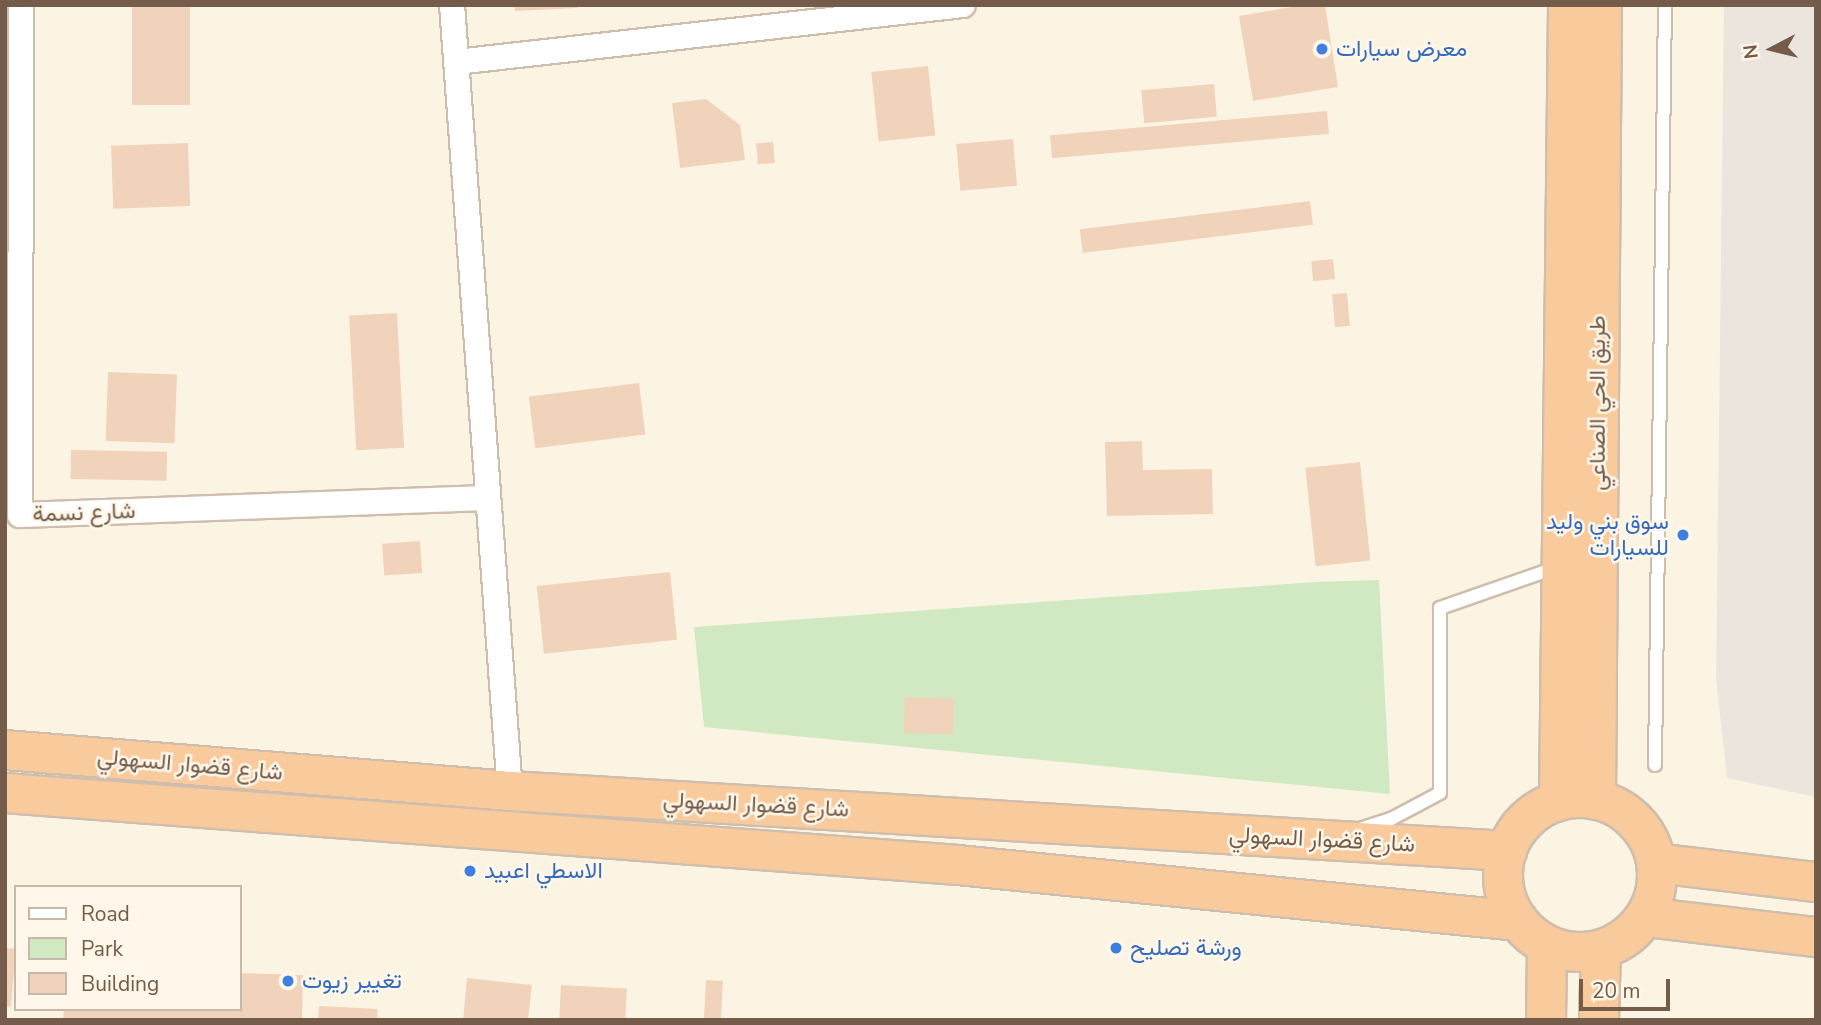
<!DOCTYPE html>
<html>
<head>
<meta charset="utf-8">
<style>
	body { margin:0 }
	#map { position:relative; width:1821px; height:1025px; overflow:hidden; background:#fcf4e3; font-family:"Nunito Sans",Vazirmatn,sans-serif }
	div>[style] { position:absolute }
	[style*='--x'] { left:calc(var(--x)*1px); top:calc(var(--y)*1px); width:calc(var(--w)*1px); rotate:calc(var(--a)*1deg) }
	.industrial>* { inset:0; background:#ebe5de }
	.green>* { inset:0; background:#d0e9c2 }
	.building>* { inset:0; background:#f1d3bb; transform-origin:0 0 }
	.roads { filter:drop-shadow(2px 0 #cfbead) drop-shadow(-2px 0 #cfbead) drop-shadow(0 2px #cfbead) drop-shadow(0 -2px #cfbead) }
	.service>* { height:12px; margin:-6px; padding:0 6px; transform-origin:6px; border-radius:6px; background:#fff }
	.minor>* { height:24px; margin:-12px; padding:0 12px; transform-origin:12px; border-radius:12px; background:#fff }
	.trunk>* { height:38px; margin:-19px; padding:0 19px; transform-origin:19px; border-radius:19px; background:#f8ca9c }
	.trunk>.ring { margin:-19px; padding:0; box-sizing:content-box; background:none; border:38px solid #f8ca9c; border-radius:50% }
	.dots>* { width:19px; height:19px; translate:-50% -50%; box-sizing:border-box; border:4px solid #fff7e9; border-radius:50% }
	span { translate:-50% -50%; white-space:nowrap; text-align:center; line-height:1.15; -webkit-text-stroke:5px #fff7e9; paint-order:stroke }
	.shop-label { font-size:23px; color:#366cbe }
	.left { translate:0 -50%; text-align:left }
	.right { translate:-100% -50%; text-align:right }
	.street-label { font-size:23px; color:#745b4a }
	.frame { position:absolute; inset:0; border:7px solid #745b4a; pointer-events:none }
	.legend { position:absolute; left:14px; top:885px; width:228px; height:126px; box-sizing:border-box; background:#fff7e9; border:2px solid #c7b9a9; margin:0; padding:9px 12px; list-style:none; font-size:21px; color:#745b4a }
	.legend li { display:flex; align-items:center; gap:14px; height:35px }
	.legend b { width:35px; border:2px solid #c7b9a9 }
	.north { position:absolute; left:1737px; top:14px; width:70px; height:70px; -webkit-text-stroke:5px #fff7e9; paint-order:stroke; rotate:263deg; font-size:19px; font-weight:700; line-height:28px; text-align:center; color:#745b4a }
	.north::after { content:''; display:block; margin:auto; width:24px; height:32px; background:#745b4a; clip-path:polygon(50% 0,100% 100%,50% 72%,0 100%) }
	.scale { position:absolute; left:1579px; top:979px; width:91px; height:32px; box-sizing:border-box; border:4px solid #745b4a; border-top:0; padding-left:9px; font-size:21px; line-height:24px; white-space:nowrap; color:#745b4a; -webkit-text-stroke:5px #fff7e9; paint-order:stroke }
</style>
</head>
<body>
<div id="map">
	<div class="industrial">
		<div style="clip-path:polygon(1724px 5px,1816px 5px,1816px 797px,1727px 778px,1716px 679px)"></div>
	</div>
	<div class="green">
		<div style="clip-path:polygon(1379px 580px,1390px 794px,704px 727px,694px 627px,1316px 582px)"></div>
	</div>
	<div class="building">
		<div style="left:132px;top:5px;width:58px;height:100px"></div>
		<div style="clip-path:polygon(515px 5px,578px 5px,578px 8px,515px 11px)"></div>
		<div style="clip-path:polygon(1303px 5px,1325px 5px,1338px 87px,1253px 101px,1239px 16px)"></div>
		<div style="left:928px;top:66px;width:70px;height:57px;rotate:84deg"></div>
		<div style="left:1214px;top:84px;width:33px;height:73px;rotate:85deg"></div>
		<div style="clip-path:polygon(706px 99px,740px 125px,745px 160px,680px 168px,672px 103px)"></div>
		<div style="left:1327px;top:111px;width:23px;height:278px;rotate:85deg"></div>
		<div style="left:1013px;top:139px;width:47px;height:57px;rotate:85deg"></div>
		<div style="left:773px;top:142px;width:21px;height:17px;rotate:85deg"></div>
		<div style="left:188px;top:143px;width:63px;height:77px;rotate:88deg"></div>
		<div style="left:1310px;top:201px;width:24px;height:232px;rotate:83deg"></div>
		<div style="left:1333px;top:259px;width:20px;height:22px;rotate:84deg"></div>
		<div style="left:1347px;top:293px;width:33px;height:15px;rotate:85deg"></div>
		<div style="left:397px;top:313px;width:135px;height:48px;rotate:87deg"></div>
		<div style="left:108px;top:372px;width:69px;height:69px;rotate:2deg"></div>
		<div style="left:639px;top:383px;width:52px;height:111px;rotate:83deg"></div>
		<div style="clip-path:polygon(1142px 441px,1143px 470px,1212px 469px,1213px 514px,1107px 516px,1105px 442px)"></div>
		<div style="left:71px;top:450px;width:96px;height:29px;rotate:1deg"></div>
		<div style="left:1360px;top:462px;width:99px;height:55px;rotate:84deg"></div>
		<div style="left:420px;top:541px;width:32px;height:38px;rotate:86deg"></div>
		<div style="left:670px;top:572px;width:68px;height:134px;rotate:84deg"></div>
		<div style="left:905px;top:697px;width:49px;height:36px;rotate:2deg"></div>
		<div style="left:5px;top:948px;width:11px;height:58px;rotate:5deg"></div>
		<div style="clip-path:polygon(240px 973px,303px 975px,302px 1020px,63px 1020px,64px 1009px,240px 1009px)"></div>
		<div style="clip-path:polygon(467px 978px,532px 985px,528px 1020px,463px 1020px)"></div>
		<div style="left:706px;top:980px;width:17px;height:38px;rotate:3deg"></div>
		<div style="left:561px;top:985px;width:66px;height:35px;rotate:3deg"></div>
		<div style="clip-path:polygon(319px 1006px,378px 1009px,377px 1020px,318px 1020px)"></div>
	</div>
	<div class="roads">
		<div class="service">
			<div style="--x:1655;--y:765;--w:760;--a:-89.25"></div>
			<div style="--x:1360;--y:829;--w:33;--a:-18"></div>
			<div style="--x:1391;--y:819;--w:55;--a:-28"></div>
			<div style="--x:1440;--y:793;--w:185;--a:-90"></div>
			<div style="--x:1440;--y:608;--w:122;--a:-19.2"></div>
		</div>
		<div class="minor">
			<div style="--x:21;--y:5;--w:510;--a:90.11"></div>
			<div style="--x:20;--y:515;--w:468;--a:-2.1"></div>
			<div style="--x:452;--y:5;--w:788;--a:85.78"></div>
			<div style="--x:456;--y:62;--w:510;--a:-6.41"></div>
		</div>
		<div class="trunk">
			<div style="--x:5;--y:750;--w:507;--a:4.64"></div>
			<div style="--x:510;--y:791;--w:999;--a:3.44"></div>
			<div style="--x:5;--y:793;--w:956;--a:4.32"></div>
			<div style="--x:958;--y:865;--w:563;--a:5.71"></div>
			<div class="ring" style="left:1503px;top:798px;width:116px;height:116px"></div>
			<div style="--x:1596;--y:800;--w:795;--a:-89.57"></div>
			<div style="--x:1559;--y:801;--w:796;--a:-89.35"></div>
			<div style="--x:1656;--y:863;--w:161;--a:6.8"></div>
			<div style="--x:1645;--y:917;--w:172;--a:6.7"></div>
			<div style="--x:1546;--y:1020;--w:75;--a:-89.2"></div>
			<div style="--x:1599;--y:1020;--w:70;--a:-88.4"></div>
		</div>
	</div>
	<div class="dots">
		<div style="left:1322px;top:49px;background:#3f7fe0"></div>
		<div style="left:1683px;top:535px;background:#3f7fe0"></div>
		<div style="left:470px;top:871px;background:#3f7fe0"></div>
		<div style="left:1116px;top:948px;background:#3f7fe0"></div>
		<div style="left:288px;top:981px;background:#3f7fe0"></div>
	</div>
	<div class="shop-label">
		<span class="left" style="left:1336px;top:49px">معرض سيارات</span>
		<span class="right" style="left:1669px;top:535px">سوق بني وليد<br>للسيارات</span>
		<span class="left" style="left:484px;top:871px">الاسطي اعبيد</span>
		<span class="left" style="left:1130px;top:948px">ورشة تصليح</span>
		<span class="left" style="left:302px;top:981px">تغيير زيوت</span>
	</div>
	<div class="street-label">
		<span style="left:1598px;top:403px;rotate:-90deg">طريق الحي الصناعي</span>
		<span style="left:84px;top:513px;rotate:-2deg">شارع نسمة</span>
		<span style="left:190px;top:765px;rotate:5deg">شارع قضوار السهولي</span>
		<span style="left:756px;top:805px;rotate:3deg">شارع قضوار السهولي</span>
		<span style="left:1322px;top:840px;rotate:3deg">شارع قضوار السهولي</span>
	</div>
	<div class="frame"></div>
	<ul class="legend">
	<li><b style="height:9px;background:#fff"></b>Road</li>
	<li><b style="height:19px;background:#d0e9c2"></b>Park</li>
	<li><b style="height:19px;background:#f1d3bb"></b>Building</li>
	</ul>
	<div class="north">N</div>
	<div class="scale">20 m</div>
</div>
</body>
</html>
